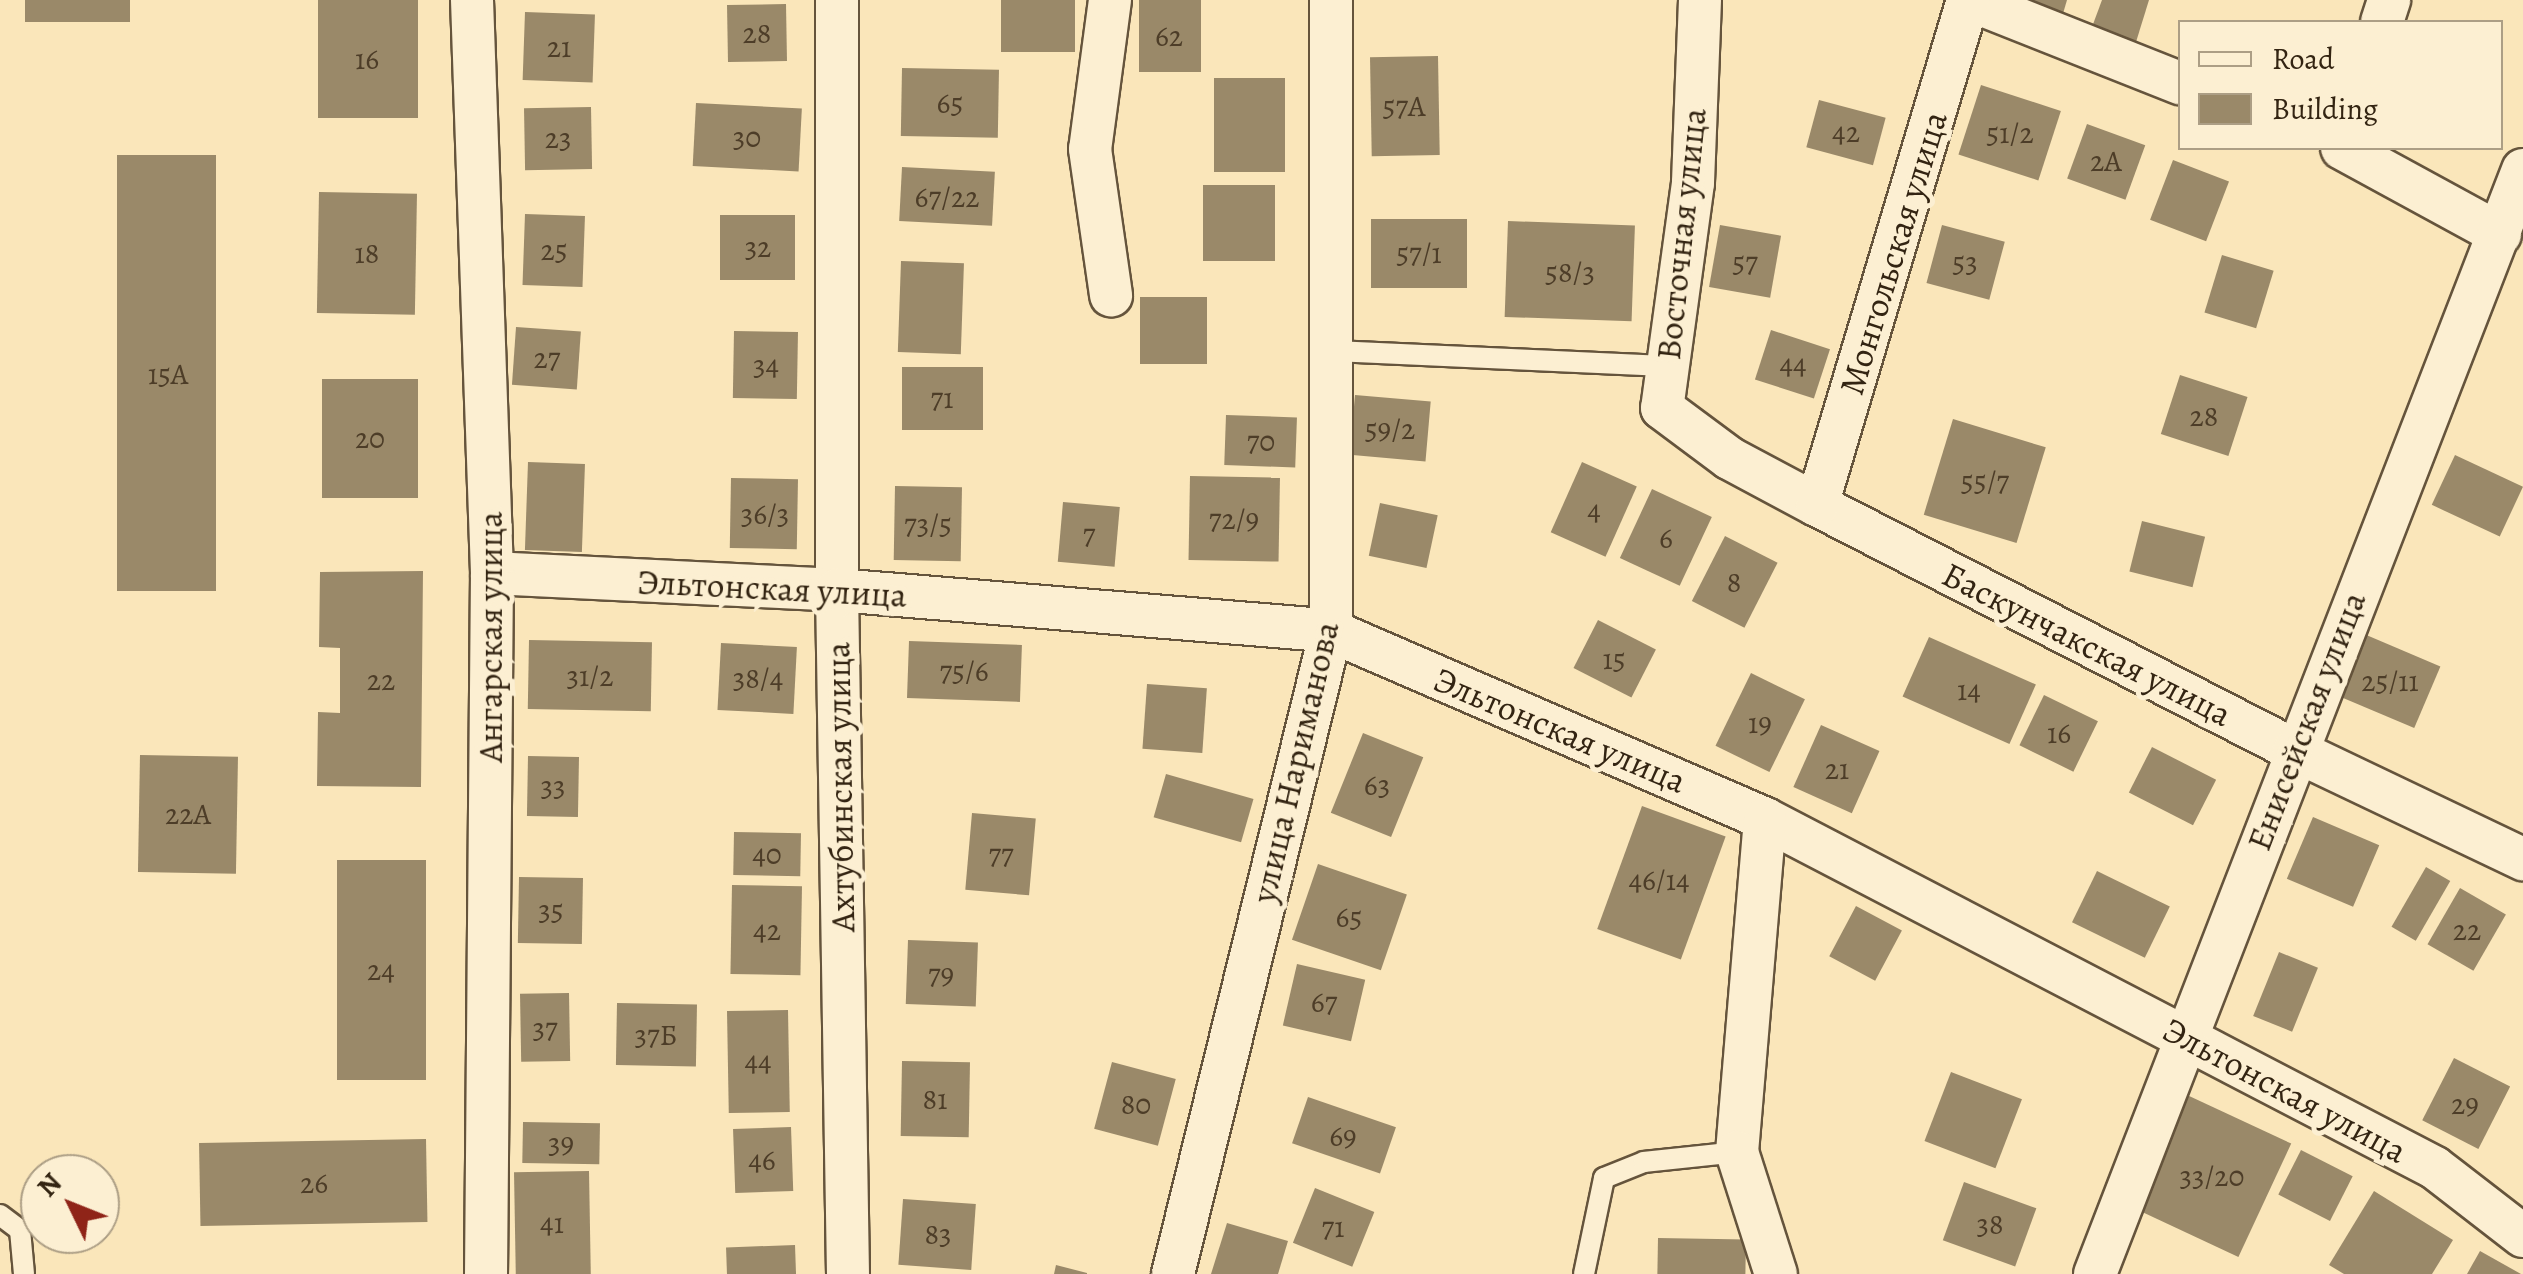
<!DOCTYPE html>
<html>
<head>
<meta charset="utf-8">
<style>
	body { margin:0 }
	#map { position:relative; width:2523px; height:1274px; overflow:hidden; background:#fae6ba; font-family:Alegreya,serif }
	div>[style] { position:absolute }
	[style*='--x'] { left:calc(var(--x)*1px); top:calc(var(--y)*1px); width:calc(var(--w)*1px); rotate:calc(var(--a)*1deg) }
	.building>* { inset:0; background:#9a8969; transform-origin:0 0 }
	.roads { filter:drop-shadow(2px 0 #65543c) drop-shadow(-2px 0 #65543c) drop-shadow(0 2px #65543c) drop-shadow(0 -2px #65543c) }
	.lane>* { height:20px; margin:-10px; padding:0 10px; transform-origin:10px; border-radius:10px; background:#fcefd2 }
	.street>* { height:42px; margin:-21px; padding:0 21px; transform-origin:21px; border-radius:21px; background:#fcefd2 }
	span { translate:-50% -50%; white-space:nowrap; text-align:center; line-height:1.15; -webkit-text-stroke:10px #fcefd2; paint-order:stroke }
	.number-label { font-size:30px; color:#4d3d28 }
	.number-label span { -webkit-text-stroke-width:0 }
	.street-label { font-size:35px; color:#332412 }
	.legend { position:absolute; left:2178px; top:20px; width:325px; height:130px; box-sizing:border-box; background:#fcefd2; border:2px solid #ac9e85; margin:0; padding:12px 18px; list-style:none; font-size:30px; color:#332412 }
	.legend li { display:flex; align-items:center; gap:20px; height:50px }
	.legend b { width:50px; border:2px solid #ac9e85 }
	.north { position:absolute; left:20px; top:1154px; width:100px; height:100px; box-sizing:border-box; background:#fcefd2; border:2px solid #ac9e85; border-radius:50%; rotate:313deg; font-size:28px; font-weight:700; line-height:40px; text-align:center; color:#332412 }
	.north::after { content:''; display:block; margin:auto; width:35px; height:45px; background:#8f2418; clip-path:polygon(50% 0,100% 100%,50% 72%,0 100%) }
</style>
</head>
<body>
<div id="map">
	<div class="building">
		<div style="left:25px;top:0;width:105px;height:22px"></div>
		<div style="left:318px;top:0;width:100px;height:118px"></div>
		<div style="left:1001px;top:0;width:74px;height:52px"></div>
		<div style="left:1139px;top:0;width:62px;height:72px"></div>
		<div style="clip-path:polygon(2015px 0,2067px 0,2062px 17px)"></div>
		<div style="clip-path:polygon(2102px 0,2149px 0,2136px 42px,2092px 27px)"></div>
		<div style="left:786px;top:4px;width:57px;height:59px;rotate:89deg"></div>
		<div style="left:525px;top:12px;width:70px;height:68px;rotate:2deg"></div>
		<div style="left:1438px;top:56px;width:99px;height:68px;rotate:89deg"></div>
		<div style="left:902px;top:68px;width:97px;height:68px;rotate:1deg"></div>
		<div style="left:1214px;top:78px;width:71px;height:94px"></div>
		<div style="left:1981px;top:85px;width:84px;height:73px;rotate:18deg"></div>
		<div style="left:1819px;top:100px;width:69px;height:49px;rotate:15deg"></div>
		<div style="left:696px;top:103px;width:106px;height:63px;rotate:3deg"></div>
		<div style="left:591px;top:107px;width:62px;height:67px;rotate:89deg"></div>
		<div style="left:2087px;top:124px;width:62px;height:58px;rotate:20deg"></div>
		<div style="left:216px;top:155px;width:436px;height:99px;rotate:90deg"></div>
		<div style="left:2173px;top:160px;width:60px;height:64px;rotate:21deg"></div>
		<div style="left:902px;top:167px;width:93px;height:54px;rotate:3deg"></div>
		<div style="left:1203px;top:185px;width:72px;height:76px"></div>
		<div style="left:319px;top:192px;width:98px;height:121px;rotate:1deg"></div>
		<div style="left:525px;top:214px;width:60px;height:71px;rotate:2deg"></div>
		<div style="left:720px;top:215px;width:75px;height:65px"></div>
		<div style="left:1371px;top:219px;width:96px;height:69px"></div>
		<div style="left:1508px;top:221px;width:127px;height:96px;rotate:2deg"></div>
		<div style="left:1720px;top:225px;width:62px;height:63px;rotate:10deg"></div>
		<div style="left:1942px;top:225px;width:65px;height:60px;rotate:15deg"></div>
		<div style="left:2222px;top:255px;width:54px;height:60px;rotate:17deg"></div>
		<div style="left:901px;top:261px;width:63px;height:91px;rotate:2deg"></div>
		<div style="left:1140px;top:297px;width:67px;height:67px"></div>
		<div style="left:516px;top:327px;width:65px;height:58px;rotate:4deg"></div>
		<div style="left:1771px;top:330px;width:62px;height:52px;rotate:18deg"></div>
		<div style="left:734px;top:331px;width:64px;height:67px;rotate:1deg"></div>
		<div style="left:902px;top:367px;width:81px;height:63px"></div>
		<div style="left:2180px;top:375px;width:71px;height:62px;rotate:18deg"></div>
		<div style="left:322px;top:379px;width:96px;height:119px"></div>
		<div style="left:1355px;top:395px;width:76px;height:60px;rotate:5deg"></div>
		<div style="left:1226px;top:415px;width:71px;height:50px;rotate:2deg"></div>
		<div style="left:1953px;top:419px;width:97px;height:100px;rotate:17deg"></div>
		<div style="left:2455px;top:455px;width:75px;height:55px;rotate:25deg"></div>
		<div style="left:528px;top:462px;width:57px;height:88px;rotate:2deg"></div>
		<div style="left:1582px;top:462px;width:60px;height:77px;rotate:24deg"></div>
		<div style="left:1190px;top:476px;width:90px;height:84px;rotate:1deg"></div>
		<div style="left:731px;top:478px;width:67px;height:70px;rotate:1deg"></div>
		<div style="left:895px;top:486px;width:67px;height:74px;rotate:1deg"></div>
		<div style="left:1652px;top:489px;width:66px;height:76px;rotate:25deg"></div>
		<div style="left:1063px;top:502px;width:57px;height:60px;rotate:5deg"></div>
		<div style="left:1380px;top:503px;width:59px;height:54px;rotate:12deg"></div>
		<div style="left:2142px;top:521px;width:65px;height:52px;rotate:14deg"></div>
		<div style="left:1725px;top:536px;width:59px;height:73px;rotate:27deg"></div>
		<div style="clip-path:polygon(423px 571px,421px 787px,317px 786px,318px 712px,340px 713px,340px 648px,319px 647px,320px 572px)"></div>
		<div style="left:1598px;top:620px;width:65px;height:54px;rotate:27deg"></div>
		<div style="left:2364px;top:634px;width:83px;height:67px;rotate:23deg"></div>
		<div style="left:1929px;top:637px;width:117px;height:65px;rotate:24deg"></div>
		<div style="left:529px;top:640px;width:123px;height:69px;rotate:1deg"></div>
		<div style="left:909px;top:641px;width:113px;height:57px;rotate:2deg"></div>
		<div style="left:721px;top:643px;width:76px;height:67px;rotate:3deg"></div>
		<div style="left:1751px;top:673px;width:60px;height:81px;rotate:26deg"></div>
		<div style="left:1147px;top:684px;width:60px;height:65px;rotate:4deg"></div>
		<div style="left:2044px;top:695px;width:60px;height:56px;rotate:26deg"></div>
		<div style="left:1821px;top:725px;width:64px;height:68px;rotate:24deg"></div>
		<div style="left:1363px;top:733px;width:65px;height:86px;rotate:22deg"></div>
		<div style="left:2152px;top:747px;width:72px;height:51px;rotate:27deg"></div>
		<div style="left:140px;top:755px;width:98px;height:117px;rotate:1deg"></div>
		<div style="left:528px;top:756px;width:51px;height:60px;rotate:1deg"></div>
		<div style="left:1166px;top:774px;width:91px;height:45px;rotate:16deg"></div>
		<div style="left:1642px;top:806px;width:89px;height:131px;rotate:20deg"></div>
		<div style="left:972px;top:813px;width:64px;height:77px;rotate:5deg"></div>
		<div style="left:2313px;top:817px;width:72px;height:67px;rotate:23deg"></div>
		<div style="left:734px;top:832px;width:67px;height:43px;rotate:1deg"></div>
		<div style="left:337px;top:860px;width:89px;height:220px"></div>
		<div style="left:1318px;top:864px;width:94px;height:80px;rotate:19deg"></div>
		<div style="left:2426px;top:867px;width:28px;height:69px;rotate:30deg"></div>
		<div style="left:2097px;top:871px;width:81px;height:57px;rotate:26deg"></div>
		<div style="left:519px;top:877px;width:64px;height:66px;rotate:1deg"></div>
		<div style="left:732px;top:885px;width:70px;height:89px;rotate:1deg"></div>
		<div style="left:2460px;top:888px;width:53px;height:65px;rotate:30deg"></div>
		<div style="left:1856px;top:906px;width:52px;height:57px;rotate:28deg"></div>
		<div style="left:908px;top:940px;width:70px;height:64px;rotate:2deg"></div>
		<div style="left:2279px;top:952px;width:42px;height:69px;rotate:22deg"></div>
		<div style="left:1297px;top:964px;width:70px;height:63px;rotate:13deg"></div>
		<div style="left:569px;top:993px;width:68px;height:49px;rotate:89deg"></div>
		<div style="left:617px;top:1003px;width:80px;height:62px;rotate:1deg"></div>
		<div style="left:788px;top:1010px;width:102px;height:61px;rotate:89deg"></div>
		<div style="left:2454px;top:1058px;width:63px;height:70px;rotate:27deg"></div>
		<div style="left:902px;top:1061px;width:68px;height:75px;rotate:1deg"></div>
		<div style="left:1112px;top:1062px;width:66px;height:69px;rotate:15deg"></div>
		<div style="left:1951px;top:1072px;width:76px;height:74px;rotate:21deg"></div>
		<div style="left:2187px;top:1095px;width:115px;height:125px;rotate:25deg"></div>
		<div style="left:1308px;top:1097px;width:93px;height:49px;rotate:19deg"></div>
		<div style="left:523px;top:1122px;width:77px;height:41px;rotate:1deg"></div>
		<div style="left:791px;top:1127px;width:64px;height:58px;rotate:88deg"></div>
		<div style="left:426px;top:1139px;width:83px;height:227px;rotate:89deg"></div>
		<div style="left:2301px;top:1150px;width:58px;height:50px;rotate:27deg"></div>
		<div style="left:589px;top:1171px;width:103px;height:75px;rotate:89deg"></div>
		<div style="left:1964px;top:1182px;width:77px;height:62px;rotate:20deg"></div>
		<div style="left:1315px;top:1188px;width:64px;height:59px;rotate:22deg"></div>
		<div style="clip-path:polygon(2374px 1191px,2453px 1240px,2432px 1274px,2344px 1274px,2329px 1265px)"></div>
		<div style="left:903px;top:1199px;width:73px;height:66px;rotate:4deg"></div>
		<div style="clip-path:polygon(1227px 1223px,1288px 1241px,1278px 1274px,1211px 1274px)"></div>
		<div style="left:1658px;top:1238px;width:88px;height:36px;rotate:1deg"></div>
		<div style="left:795px;top:1245px;width:29px;height:69px;rotate:88deg"></div>
		<div style="clip-path:polygon(2480px 1251px,2521px 1274px,2467px 1274px)"></div>
		<div style="clip-path:polygon(1056px 1265px,1087px 1273px,1087px 1274px,1054px 1274px)"></div>
	</div>
	<div class="roads">
		<div class="lane">
			<div style="--x:1333;--y:351;--w:333;--a:2.6"></div>
			<div style="--x:0;--y:1215;--w:25;--a:37"></div>
			<div style="--x:20;--y:1230;--w:44;--a:84.8"></div>
			<div style="--x:1584;--y:1274;--w:98;--a:-78.2"></div>
			<div style="--x:1604;--y:1178;--w:43;--a:-21.8"></div>
			<div style="--x:1644;--y:1162;--w:94;--a:-6.1"></div>
		</div>
		<div class="street">
			<div style="--x:472;--y:0;--w:573;--a:88"></div>
			<div style="--x:492;--y:573;--w:701;--a:90.49"></div>
			<div style="--x:837;--y:0;--w:590;--a:90"></div>
			<div style="--x:837;--y:590;--w:684;--a:89.08"></div>
			<div style="--x:1110;--y:0;--w:150;--a:97.6"></div>
			<div style="--x:1090;--y:149;--w:148;--a:81.8"></div>
			<div style="--x:1700;--y:0;--w:183;--a:92.2"></div>
			<div style="--x:1693;--y:183;--w:227;--a:97.8"></div>
			<div style="--x:1662;--y:408;--w:84;--a:36.7"></div>
			<div style="--x:1729;--y:458;--w:100;--a:28.1"></div>
			<div style="--x:1817;--y:505;--w:536;--a:27.19"></div>
			<div style="--x:2294;--y:750;--w:254;--a:25.5"></div>
			<div style="--x:1970;--y:0;--w:226;--a:21.6"></div>
			<div style="--x:2382;--y:22;--w:23;--a:-72"></div>
			<div style="--x:2342;--y:148;--w:180;--a:28.6"></div>
			<div style="--x:1817;--y:505;--w:527;--a:-73.35"></div>
			<div style="--x:492;--y:573;--w:345;--a:2.8"></div>
			<div style="--x:837;--y:590;--w:496;--a:4.7"></div>
			<div style="--x:1331;--y:631;--w:473;--a:23.4"></div>
			<div style="--x:1765;--y:819;--w:755;--a:27.51"></div>
			<div style="--x:2435;--y:1168;--w:111;--a:37.7"></div>
			<div style="--x:1765;--y:819;--w:334;--a:94.8"></div>
			<div style="--x:1737;--y:1152;--w:128;--a:72.3"></div>
			<div style="--x:1173;--y:1274;--w:662;--a:-76.19"></div>
			<div style="--x:1331;--y:631;--w:631;--a:-90"></div>
			<div style="--x:2095;--y:1274;--w:1184;--a:-68.81"></div>
		</div>
	</div>
	<div class="number-label">
		<span style="left:757px;top:33px">28</span>
		<span style="left:1169px;top:36px">62</span>
		<span style="left:559px;top:47px">21</span>
		<span style="left:367px;top:59px">16</span>
		<span style="left:950px;top:103px">65</span>
		<span style="left:1404px;top:106px">57А</span>
		<span style="left:1846px;top:132px">42</span>
		<span style="left:2010px;top:133px">51/2</span>
		<span style="left:747px;top:137px">30</span>
		<span style="left:558px;top:138px">23</span>
		<span style="left:2106px;top:161px">2А</span>
		<span style="left:947px;top:197px">67/22</span>
		<span style="left:758px;top:247px">32</span>
		<span style="left:554px;top:250px">25</span>
		<span style="left:367px;top:253px">18</span>
		<span style="left:1419px;top:253px">57/1</span>
		<span style="left:1745px;top:262px">57</span>
		<span style="left:1965px;top:262px">53</span>
		<span style="left:1570px;top:272px">58/3</span>
		<span style="left:547px;top:358px">27</span>
		<span style="left:1793px;top:364px">44</span>
		<span style="left:766px;top:365px">34</span>
		<span style="left:168px;top:374px">15А</span>
		<span style="left:942px;top:398px">71</span>
		<span style="left:2204px;top:416px">28</span>
		<span style="left:1390px;top:429px">59/2</span>
		<span style="left:370px;top:438px">20</span>
		<span style="left:1261px;top:441px">70</span>
		<span style="left:1985px;top:481px">55/7</span>
		<span style="left:1594px;top:510px">4</span>
		<span style="left:765px;top:514px">36/3</span>
		<span style="left:1234px;top:519px">72/9</span>
		<span style="left:928px;top:524px">73/5</span>
		<span style="left:1089px;top:534px">7</span>
		<span style="left:1666px;top:538px">6</span>
		<span style="left:1734px;top:582px">8</span>
		<span style="left:1614px;top:659px">15</span>
		<span style="left:964px;top:671px">75/6</span>
		<span style="left:590px;top:676px">31/2</span>
		<span style="left:758px;top:678px">38/4</span>
		<span style="left:381px;top:680px">22</span>
		<span style="left:2390px;top:681px">25/11</span>
		<span style="left:1969px;top:690px">14</span>
		<span style="left:1760px;top:723px">19</span>
		<span style="left:2059px;top:733px">16</span>
		<span style="left:1837px;top:769px">21</span>
		<span style="left:1377px;top:785px">63</span>
		<span style="left:553px;top:786px">33</span>
		<span style="left:188px;top:814px">22А</span>
		<span style="left:767px;top:854px">40</span>
		<span style="left:1001px;top:854px">77</span>
		<span style="left:1659px;top:880px">46/14</span>
		<span style="left:551px;top:910px">35</span>
		<span style="left:1349px;top:917px">65</span>
		<span style="left:767px;top:930px">42</span>
		<span style="left:2467px;top:930px">22</span>
		<span style="left:381px;top:970px">24</span>
		<span style="left:941px;top:974px">79</span>
		<span style="left:1324px;top:1002px">67</span>
		<span style="left:545px;top:1028px">37</span>
		<span style="left:656px;top:1035px">37Б</span>
		<span style="left:758px;top:1061px">44</span>
		<span style="left:935px;top:1099px">81</span>
		<span style="left:1136px;top:1104px">80</span>
		<span style="left:2465px;top:1104px">29</span>
		<span style="left:1343px;top:1136px">69</span>
		<span style="left:561px;top:1143px">39</span>
		<span style="left:762px;top:1160px">46</span>
		<span style="left:2212px;top:1176px">33/20</span>
		<span style="left:314px;top:1183px">26</span>
		<span style="left:552px;top:1223px">41</span>
		<span style="left:1990px;top:1224px">38</span>
		<span style="left:1333px;top:1227px">71</span>
		<span style="left:938px;top:1234px">83</span>
	</div>
	<div class="street-label">
		<span style="left:1681px;top:234px;rotate:-84deg">Восточная улица</span>
		<span style="left:1893px;top:253px;rotate:-73deg">Монгольская улица</span>
		<span style="left:772px;top:588px;rotate:3deg">Эльтонская улица</span>
		<span style="left:490px;top:637px;rotate:-90deg">Ангарская улица</span>
		<span style="left:2087px;top:644px;rotate:27deg">Баскунчакская улица</span>
		<span style="left:2306px;top:721px;rotate:-69deg">Енисейская улица</span>
		<span style="left:1560px;top:730px;rotate:23deg">Эльтонская улица</span>
		<span style="left:1295px;top:762px;rotate:-77deg">улица Нариманова</span>
		<span style="left:840px;top:787px;rotate:-91deg">Ахтубинская улица</span>
		<span style="left:2285px;top:1090px;rotate:28deg">Эльтонская улица</span>
	</div>
	<ul class="legend">
	<li><b style="height:12px;background:#fcefd2"></b>Road</li>
	<li><b style="height:28px;background:#9a8969"></b>Building</li>
	</ul>
	<div class="north">N</div>
</div>
</body>
</html>
